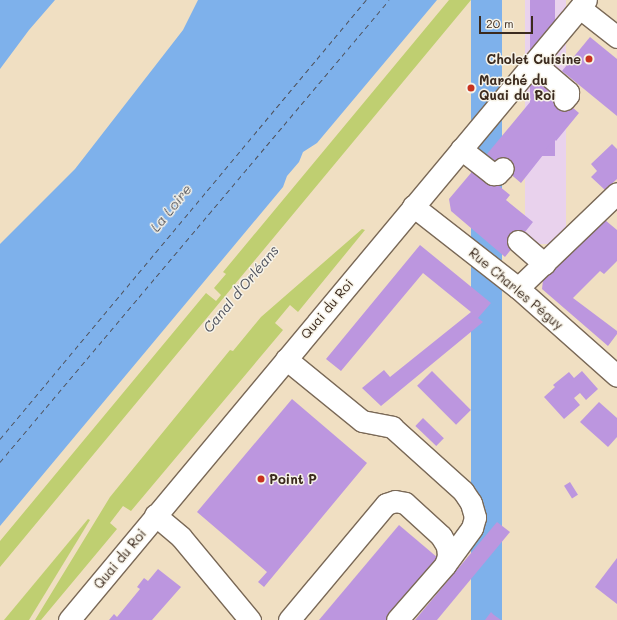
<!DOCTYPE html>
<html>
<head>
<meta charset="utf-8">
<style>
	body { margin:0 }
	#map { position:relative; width:617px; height:620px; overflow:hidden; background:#f0dfc2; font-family:Mali,sans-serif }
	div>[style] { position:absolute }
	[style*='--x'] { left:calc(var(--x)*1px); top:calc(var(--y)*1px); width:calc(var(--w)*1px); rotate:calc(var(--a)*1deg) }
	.built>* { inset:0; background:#e9d2ed; transform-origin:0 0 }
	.green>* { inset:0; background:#bfcf71 }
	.water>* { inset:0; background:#7eb1eb; transform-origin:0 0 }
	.ferry>* { height:1px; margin-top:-0.5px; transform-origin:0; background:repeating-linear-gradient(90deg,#4f525c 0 5px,transparent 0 9px) }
	.building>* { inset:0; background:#bc96df; transform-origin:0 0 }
	.roads { filter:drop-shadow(1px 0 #7a6957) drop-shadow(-1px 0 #7a6957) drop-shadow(0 1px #7a6957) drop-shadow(0 -1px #7a6957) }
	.minor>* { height:21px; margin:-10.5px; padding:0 10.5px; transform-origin:10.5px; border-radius:10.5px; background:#fff }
	.dots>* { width:11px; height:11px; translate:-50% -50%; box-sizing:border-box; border:2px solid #f7f3e8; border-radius:50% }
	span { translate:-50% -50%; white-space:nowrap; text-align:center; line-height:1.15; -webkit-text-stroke:3px #f7f3e8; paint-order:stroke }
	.poi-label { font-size:13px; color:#3b2a1e; font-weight:700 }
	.right { translate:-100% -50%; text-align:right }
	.left { translate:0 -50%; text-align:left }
	.street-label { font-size:13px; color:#3b2a1e }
	.water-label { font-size:14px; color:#4f525c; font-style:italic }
	.scale { position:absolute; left:479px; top:16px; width:54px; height:18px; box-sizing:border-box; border:2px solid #3b2a1e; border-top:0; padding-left:5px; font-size:12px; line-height:14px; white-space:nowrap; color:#3b2a1e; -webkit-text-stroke:3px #f7f3e8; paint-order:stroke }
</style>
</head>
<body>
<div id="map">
	<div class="built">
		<div style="left:525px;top:0;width:41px;height:244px"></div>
	</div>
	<div class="green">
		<div style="clip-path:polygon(449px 0,471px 0,0 567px,0 541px,206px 293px,216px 301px,221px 295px,214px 288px,226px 274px,223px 272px)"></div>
		<div style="clip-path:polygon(362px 229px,365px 230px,298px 312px,290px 305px,275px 323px,283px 330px,131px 511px,123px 506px,110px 523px,117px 529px,41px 620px,35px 620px,110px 497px,230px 350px,233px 351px,261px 317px)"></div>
		<div style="clip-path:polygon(88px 519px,90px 520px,29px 620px,4px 620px)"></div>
	</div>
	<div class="water">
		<div style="clip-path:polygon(0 0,55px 0,29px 30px,0 69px)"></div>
		<div style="clip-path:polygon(198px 0,437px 0,317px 143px,303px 152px,299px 162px,287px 176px,283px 187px,0 526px,0 244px,75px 169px,183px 30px)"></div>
		<div style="left:471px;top:0;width:31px;height:737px"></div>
	</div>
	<div class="ferry">
		<div style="--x:0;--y:439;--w:572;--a:-50.18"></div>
		<div style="--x:0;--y:462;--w:604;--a:-49.9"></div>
	</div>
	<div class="building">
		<div style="left:530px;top:0;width:25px;height:156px"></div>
		<div style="clip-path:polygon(590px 37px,617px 59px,617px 116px,562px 71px)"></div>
		<div style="clip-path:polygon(545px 84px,579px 113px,556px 141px,554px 139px,546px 149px,547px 150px,521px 183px,487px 154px)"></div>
		<div style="clip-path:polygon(612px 144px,617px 149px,617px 179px,605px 190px,591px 177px,597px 171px,591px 164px)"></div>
		<div style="clip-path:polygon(476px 167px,510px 195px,506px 200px,533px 222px,505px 257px,451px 211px,449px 199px)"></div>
		<div style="clip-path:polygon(605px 220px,617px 230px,617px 261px,604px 274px,600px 271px,573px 298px,617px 331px,617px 334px,608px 346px,542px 289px,543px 280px)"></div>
		<div style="clip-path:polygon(420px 245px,491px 303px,478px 318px,483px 322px,381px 406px,362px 388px,384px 370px,390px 377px,471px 312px,423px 273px,341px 371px,326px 359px)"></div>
		<div style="left:432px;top:371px;width:55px;height:21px;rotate:45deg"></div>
		<div style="clip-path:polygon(582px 371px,598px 389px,586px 400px,580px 393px,574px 398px,580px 405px,564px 419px,544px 397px,555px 387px,553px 385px,569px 372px,574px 378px)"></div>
		<div style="clip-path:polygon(292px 399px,367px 463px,264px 587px,258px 582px,267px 572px,197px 512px)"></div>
		<div style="clip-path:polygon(599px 402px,617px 418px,617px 437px,608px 447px,580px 422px)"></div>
		<div style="left:423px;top:418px;width:29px;height:11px;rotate:44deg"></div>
		<div style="left:570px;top:482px;width:15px;height:7px;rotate:58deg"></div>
		<div style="clip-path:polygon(497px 522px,510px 532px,437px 620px,415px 620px)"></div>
		<div style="clip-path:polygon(399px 525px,438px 558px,386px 620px,319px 620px)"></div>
		<div style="clip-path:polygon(617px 558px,617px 604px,595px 587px)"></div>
		<div style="clip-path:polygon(158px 569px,181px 587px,152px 620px,109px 620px,114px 614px,117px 617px,140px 589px,137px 587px,144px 578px,148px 581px)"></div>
		<div style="clip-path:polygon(491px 612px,494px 615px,501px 620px,485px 620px)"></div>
	</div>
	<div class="roads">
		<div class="minor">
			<div style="--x:580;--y:8;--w:47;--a:38.1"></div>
			<div style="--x:534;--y:63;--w:45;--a:40.5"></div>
			<div style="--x:568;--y:92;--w:3;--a:90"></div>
			<div style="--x:568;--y:95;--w:6;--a:129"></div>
			<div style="--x:461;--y:149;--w:41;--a:38"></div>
			<div style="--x:493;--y:174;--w:4;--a:0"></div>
			<div style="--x:497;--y:174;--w:8;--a:-45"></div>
			<div style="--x:413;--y:206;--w:133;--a:38"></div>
			<div style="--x:518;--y:288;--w:132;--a:41.6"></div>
			<div style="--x:518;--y:241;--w:35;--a:41"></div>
			<div style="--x:518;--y:288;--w:137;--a:-43.8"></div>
			<div style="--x:286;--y:359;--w:98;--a:39.2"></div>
			<div style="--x:362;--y:421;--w:31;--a:11"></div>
			<div style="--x:392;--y:427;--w:96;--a:42"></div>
			<div style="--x:463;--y:491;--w:14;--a:56"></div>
			<div style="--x:471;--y:503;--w:15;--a:74"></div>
			<div style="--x:475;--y:517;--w:11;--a:105"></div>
			<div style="--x:472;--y:528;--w:46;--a:126.1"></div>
			<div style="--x:155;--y:515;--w:34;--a:40"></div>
			<div style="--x:181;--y:537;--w:108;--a:50.3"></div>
			<div style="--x:69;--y:620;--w:807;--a:-50.18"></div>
			<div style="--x:289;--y:620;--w:151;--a:-50.1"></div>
			<div style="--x:386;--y:504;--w:9;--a:-18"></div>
			<div style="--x:395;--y:501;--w:10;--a:11"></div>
			<div style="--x:405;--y:503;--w:49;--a:42.5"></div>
			<div style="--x:441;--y:536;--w:12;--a:59"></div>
			<div style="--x:447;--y:546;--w:10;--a:84"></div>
			<div style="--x:448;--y:556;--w:9;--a:108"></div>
			<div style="--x:445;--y:565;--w:73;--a:131.1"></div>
		</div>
	</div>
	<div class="dots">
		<div style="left:589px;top:59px;background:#c8321e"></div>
		<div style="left:471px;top:88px;background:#c8321e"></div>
		<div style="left:261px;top:479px;background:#c8321e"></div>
	</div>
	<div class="poi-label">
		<span class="right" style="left:581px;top:59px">Cholet Cuisine</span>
		<span class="left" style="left:479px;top:88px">Marché du<br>Quai du Roi</span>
		<span class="left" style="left:269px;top:479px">Point P</span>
	</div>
	<div class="street-label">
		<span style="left:516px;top:289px;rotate:40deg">Rue Charles Péguy</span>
		<span style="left:327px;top:309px;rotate:-50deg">Quai du Roi</span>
		<span style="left:120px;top:559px;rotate:-50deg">Quai du Roi</span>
	</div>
	<div class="water-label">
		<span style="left:171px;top:208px;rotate:-51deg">La Loire</span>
		<span style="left:241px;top:289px;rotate:-50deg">Canal d'Orléans</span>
	</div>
	<div class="scale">20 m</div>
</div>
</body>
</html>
